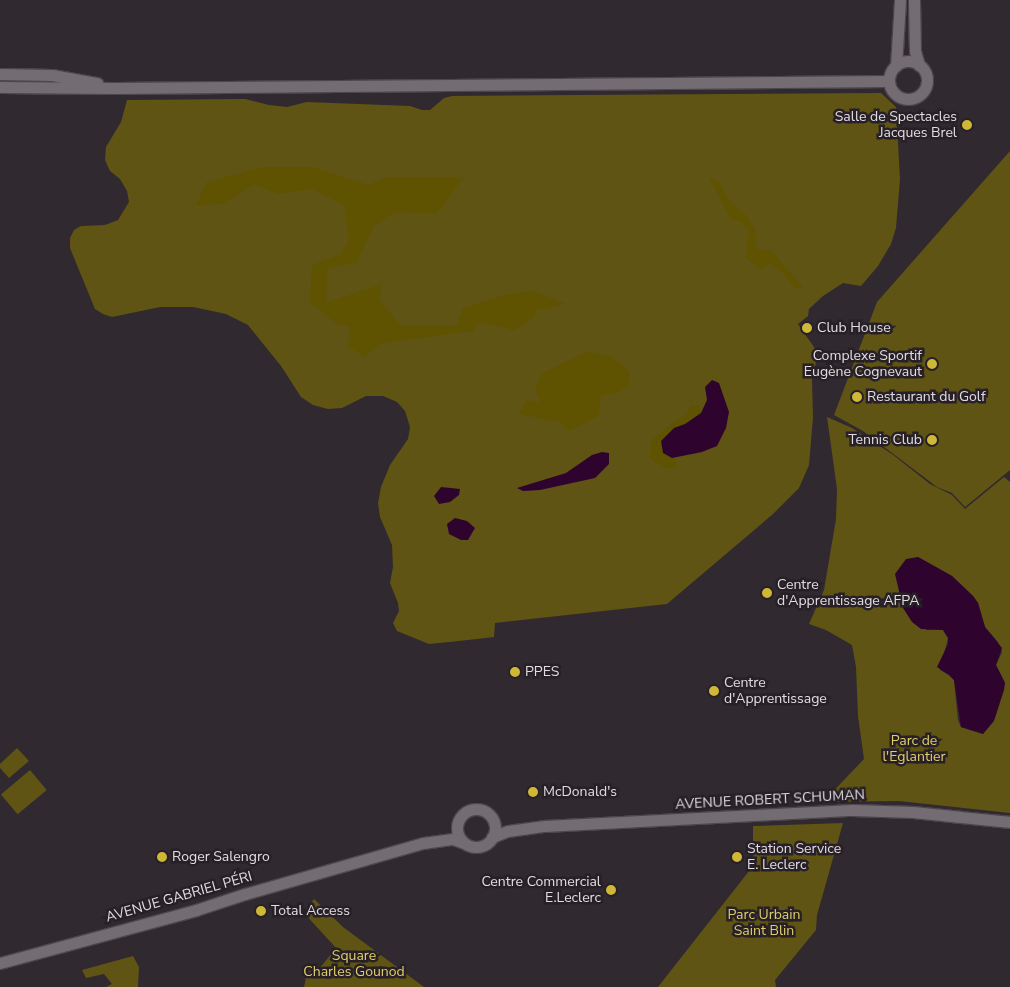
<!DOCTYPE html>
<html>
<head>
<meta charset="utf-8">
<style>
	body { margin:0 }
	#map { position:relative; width:1010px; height:987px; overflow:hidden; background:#312930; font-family:"Nunito Sans",sans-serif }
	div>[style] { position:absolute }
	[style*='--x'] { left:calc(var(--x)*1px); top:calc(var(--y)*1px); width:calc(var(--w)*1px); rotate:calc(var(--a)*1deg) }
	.green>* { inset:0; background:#5f5413; transform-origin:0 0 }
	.forest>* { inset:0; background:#5f5301 }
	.water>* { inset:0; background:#2e042f }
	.roads { filter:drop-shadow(1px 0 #4c474c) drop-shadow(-1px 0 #4c474c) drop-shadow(0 1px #4c474c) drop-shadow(0 -1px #4c474c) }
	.secondary>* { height:11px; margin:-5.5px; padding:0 5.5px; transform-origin:5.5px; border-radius:5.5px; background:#746c73 }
	.secondary>.ring { margin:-5.5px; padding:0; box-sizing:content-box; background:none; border:11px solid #746c73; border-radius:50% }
	.dots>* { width:14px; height:14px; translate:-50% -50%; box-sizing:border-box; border:2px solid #272026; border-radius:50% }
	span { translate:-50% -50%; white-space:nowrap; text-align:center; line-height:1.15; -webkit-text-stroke:5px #272026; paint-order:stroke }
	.poi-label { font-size:14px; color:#e1dce1 }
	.right { translate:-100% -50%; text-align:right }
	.left { translate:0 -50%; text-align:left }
	.park-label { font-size:14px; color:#dfcd6b }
	.street-label { font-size:14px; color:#e1dce1 }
</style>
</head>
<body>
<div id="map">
	<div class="green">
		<div style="clip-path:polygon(881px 93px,896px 107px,900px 179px,896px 228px,891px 244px,878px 266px,861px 286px,843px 283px,823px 296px,809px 309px,808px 316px,798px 324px,818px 353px,812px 380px,813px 418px,809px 465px,799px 488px,773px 514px,667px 604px,495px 623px,494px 637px,459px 641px,429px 644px,397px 631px,393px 623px,399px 611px,398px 603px,390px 583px,393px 567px,392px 545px,380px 517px,378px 503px,381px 487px,390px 465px,408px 439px,410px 427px,405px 411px,397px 402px,383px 396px,366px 396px,342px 408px,328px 409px,313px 405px,301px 397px,281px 366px,248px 325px,226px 314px,193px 307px,160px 307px,112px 317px,103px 314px,95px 309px,70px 248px,70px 238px,74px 230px,81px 226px,105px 225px,118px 220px,129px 202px,127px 191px,120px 179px,110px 171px,105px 160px,106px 147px,121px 122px,127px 100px,245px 99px,269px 105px,287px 107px,307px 102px,410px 106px,422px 110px,430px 110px,444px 98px,452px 96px)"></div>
		<div style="clip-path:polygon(1010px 151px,1010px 470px,965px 507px,952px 493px,937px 487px,863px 431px,834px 415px,877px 302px)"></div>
		<div style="clip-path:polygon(evenodd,827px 417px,852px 428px,892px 454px,930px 484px,952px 495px,965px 509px,1004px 477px,1010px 482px,1010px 813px,899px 801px,823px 802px,864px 759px,858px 716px,856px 667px,852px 645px,826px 630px,809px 624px,824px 590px,836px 519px,837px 489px,827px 417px,918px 557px,952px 576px,973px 596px,978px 603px,985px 627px,998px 642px,1002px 652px,996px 665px,1005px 683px,983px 734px,961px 727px,958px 720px,954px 680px,949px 675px,940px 670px,948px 638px,943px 630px,926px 630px,918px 557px)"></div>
		<div style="clip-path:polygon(17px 748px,29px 761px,9px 778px,0 768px,0 764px)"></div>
		<div style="left:30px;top:770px;width:26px;height:38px;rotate:50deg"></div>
		<div style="clip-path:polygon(843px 823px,817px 915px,816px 930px,775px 980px,776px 987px,658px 987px,753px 866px,753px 826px)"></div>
		<div style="clip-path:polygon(314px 899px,343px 927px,424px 987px,304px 987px,307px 973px,311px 970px,320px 968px,336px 948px,304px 913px)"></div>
		<div style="clip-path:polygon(133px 956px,139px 967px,138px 987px,106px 987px,112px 984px,104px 974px,86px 978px,82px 970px)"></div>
	</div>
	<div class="forest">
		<div style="clip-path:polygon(264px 167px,313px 167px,368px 185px,388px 177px,463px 178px,436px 214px,395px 212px,374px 226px,356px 263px,327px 268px,326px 303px,382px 284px,379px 300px,401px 326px,457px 325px,463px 308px,504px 295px,533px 291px,566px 304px,537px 310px,532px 319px,514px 330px,479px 322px,473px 331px,381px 343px,365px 357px,348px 346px,350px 326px,338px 325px,310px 302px,312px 265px,341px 254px,349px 240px,344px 205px,312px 189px,278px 194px,254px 184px,223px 204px,196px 205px,207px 182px)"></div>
		<div style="clip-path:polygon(709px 177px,719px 182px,732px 204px,745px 214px,756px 230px,755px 244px,759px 251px,770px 249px,804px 289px,795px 288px,783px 273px,770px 264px,760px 269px,746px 258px,749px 231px,742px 222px,730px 218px)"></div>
		<div style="clip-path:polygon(586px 352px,612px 357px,630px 372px,629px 385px,618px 393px,601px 395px,598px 416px,569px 431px,560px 422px,519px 414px,526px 401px,541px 403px,535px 388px,541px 374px)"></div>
		<div style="clip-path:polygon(691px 405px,699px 406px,701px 413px,685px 424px,674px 428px,672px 458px,675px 457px,677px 467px,665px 468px,658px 464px,650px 458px,651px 440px,687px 413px)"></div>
	</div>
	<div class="water">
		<div style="clip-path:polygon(712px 380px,719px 383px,729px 412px,726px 428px,717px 446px,702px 452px,672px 458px,663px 453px,661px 441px,674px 428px,685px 424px,701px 413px,707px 400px,705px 387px)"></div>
		<div style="clip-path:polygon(602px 452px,609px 453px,609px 464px,595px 478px,540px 490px,523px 491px,517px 488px,566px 473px,592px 455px)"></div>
		<div style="clip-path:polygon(441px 487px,460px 489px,459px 495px,450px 502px,439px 504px,434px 496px)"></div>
		<div style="clip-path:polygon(455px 518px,467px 521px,475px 528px,468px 540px,461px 540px,449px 534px,447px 524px)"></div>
		<div style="clip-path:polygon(918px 557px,952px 576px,973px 596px,978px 603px,985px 627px,1002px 648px,996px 665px,1005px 683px,1004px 690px,994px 721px,983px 734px,961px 727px,954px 680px,949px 675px,937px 667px,948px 644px,948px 638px,943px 630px,921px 629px,912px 622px,903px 608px,895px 574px,906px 559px)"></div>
	</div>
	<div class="roads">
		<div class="secondary">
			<div style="--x:914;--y:0;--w:51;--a:88.9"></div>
			<div style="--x:915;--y:51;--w:15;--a:74"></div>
			<div class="ring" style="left:889px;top:61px;width:27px;height:27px"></div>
			<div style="--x:896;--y:66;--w:66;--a:-86.5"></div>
			<div style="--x:0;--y:74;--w:52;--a:1.1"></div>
			<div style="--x:52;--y:75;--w:46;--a:10.1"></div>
			<div style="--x:0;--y:87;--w:115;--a:0.5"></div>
			<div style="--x:115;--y:88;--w:773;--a:-0.52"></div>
			<div class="ring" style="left:457px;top:809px;width:27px;height:27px"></div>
			<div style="--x:492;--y:837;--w:17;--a:-21"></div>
			<div style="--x:508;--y:831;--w:37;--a:-8"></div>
			<div style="--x:545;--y:826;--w:308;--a:-3"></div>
			<div style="--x:853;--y:810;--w:60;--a:1.9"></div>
			<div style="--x:913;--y:812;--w:98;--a:5.9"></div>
			<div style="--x:0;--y:963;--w:203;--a:-15.1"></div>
			<div style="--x:196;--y:910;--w:52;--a:-18.1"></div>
			<div style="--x:245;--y:894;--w:185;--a:-16"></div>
			<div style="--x:423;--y:843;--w:30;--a:-8"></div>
			<div style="--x:453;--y:839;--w:12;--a:20"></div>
		</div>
	</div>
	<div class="dots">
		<div style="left:967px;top:125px;background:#cfb837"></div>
		<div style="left:807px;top:328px;background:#cfb837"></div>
		<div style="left:932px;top:364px;background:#cfb837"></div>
		<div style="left:857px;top:397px;background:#cfb837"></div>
		<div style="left:932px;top:440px;background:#cfb837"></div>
		<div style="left:767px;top:593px;background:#cfb837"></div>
		<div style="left:515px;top:672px;background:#cfb837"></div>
		<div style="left:714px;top:691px;background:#cfb837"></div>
		<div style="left:533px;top:792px;background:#cfb837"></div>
		<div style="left:162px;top:857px;background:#cfb837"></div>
		<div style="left:737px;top:857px;background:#cfb837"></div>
		<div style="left:611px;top:890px;background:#cfb837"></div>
		<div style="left:261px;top:911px;background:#cfb837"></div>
	</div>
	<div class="poi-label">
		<span class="right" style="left:957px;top:125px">Salle de Spectacles<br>Jacques Brel</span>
		<span class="left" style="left:817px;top:328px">Club House</span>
		<span class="right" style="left:922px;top:364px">Complexe Sportif<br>Eugène Cognevaut</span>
		<span class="left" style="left:867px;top:397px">Restaurant du Golf</span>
		<span class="right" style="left:922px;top:440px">Tennis Club</span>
		<span class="left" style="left:777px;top:593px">Centre<br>d'Apprentissage AFPA</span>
		<span class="left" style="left:525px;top:672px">PPES</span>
		<span class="left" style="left:724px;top:691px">Centre<br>d'Apprentissage</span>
		<span class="left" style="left:543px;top:792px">McDonald's</span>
		<span class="left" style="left:747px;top:857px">Station Service<br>E. Leclerc</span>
		<span class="left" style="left:172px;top:857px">Roger Salengro</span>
		<span class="right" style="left:601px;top:890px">Centre Commercial<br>E.Leclerc</span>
		<span class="left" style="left:271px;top:911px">Total Access</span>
	</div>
	<div class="park-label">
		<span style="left:914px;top:749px">Parc de<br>l'Eglantier</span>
		<span style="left:764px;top:923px">Parc Urbain<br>Saint Blin</span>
		<span style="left:354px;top:964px">Square<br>Charles Gounod</span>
	</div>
	<div class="street-label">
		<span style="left:770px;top:800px;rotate:-3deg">AVENUE ROBERT SCHUMAN</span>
		<span style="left:179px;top:897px;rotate:-16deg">AVENUE GABRIEL PÉRI</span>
	</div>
</div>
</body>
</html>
